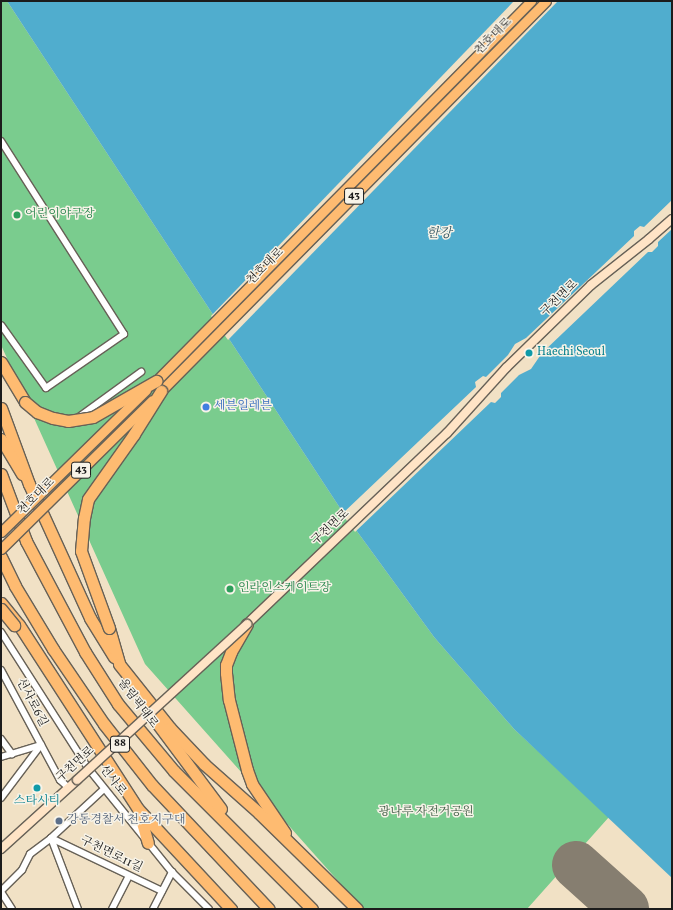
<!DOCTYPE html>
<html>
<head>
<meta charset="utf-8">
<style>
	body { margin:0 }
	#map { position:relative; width:673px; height:910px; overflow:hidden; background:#f1e1c5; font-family:Vollkorn,"Noto Serif KR",serif }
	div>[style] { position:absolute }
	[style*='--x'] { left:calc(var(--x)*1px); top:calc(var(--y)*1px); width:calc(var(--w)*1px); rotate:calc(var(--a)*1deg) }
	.green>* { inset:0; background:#7acc8e }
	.water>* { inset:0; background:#50adce }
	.pier>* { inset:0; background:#f1e1c5 }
	.runway>* { height:48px; margin:-24px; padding:0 24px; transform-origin:24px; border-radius:24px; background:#867e70 }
	.roads { filter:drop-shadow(1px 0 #676157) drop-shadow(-1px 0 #676157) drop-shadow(0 1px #676157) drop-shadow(0 -1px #676157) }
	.street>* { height:6px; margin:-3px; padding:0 3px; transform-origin:3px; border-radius:3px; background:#fff }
	.secondary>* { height:8px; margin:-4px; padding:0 4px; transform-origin:4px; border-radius:4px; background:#ffe4c6 }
	.primary>* { height:9px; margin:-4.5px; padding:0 4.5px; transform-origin:4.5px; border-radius:4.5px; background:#febb71 }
	.highway>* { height:11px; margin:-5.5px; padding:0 5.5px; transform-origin:5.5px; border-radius:5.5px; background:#febb71 }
	.bridges { filter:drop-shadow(1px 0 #676157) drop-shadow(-1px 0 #676157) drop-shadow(0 1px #676157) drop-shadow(0 -1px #676157) }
	.secondary-bridge>* { height:8px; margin:-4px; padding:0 4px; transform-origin:4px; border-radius:4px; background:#ffe4c6 }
	.primary-bridge>* { height:9px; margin:-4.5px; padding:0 4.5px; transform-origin:4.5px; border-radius:4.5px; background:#febb71 }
	.highway-bridge>* { height:11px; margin:-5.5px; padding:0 5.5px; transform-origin:5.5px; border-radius:5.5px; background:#febb71 }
	.dots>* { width:11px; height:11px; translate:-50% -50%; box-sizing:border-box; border:2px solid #f7f3e8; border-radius:50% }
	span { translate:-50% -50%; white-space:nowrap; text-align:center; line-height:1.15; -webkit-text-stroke:3px #f7f3e8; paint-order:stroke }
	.shield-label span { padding:1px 3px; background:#f7f3e8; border:1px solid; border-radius:3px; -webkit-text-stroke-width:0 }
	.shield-label { font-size:11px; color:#1c1c1c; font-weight:700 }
	.street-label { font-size:12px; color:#1c1c1c }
	.leisure-label { font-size:12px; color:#27864d }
	.left { translate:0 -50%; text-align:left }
	.culture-label { font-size:12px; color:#0d838f }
	.shop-label { font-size:12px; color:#366cbe }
	.park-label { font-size:12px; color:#3d5a44 }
	.service-label { font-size:12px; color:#4e5e75 }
	.water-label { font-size:13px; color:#315663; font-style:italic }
	.frame { position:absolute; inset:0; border:2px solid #1c1c1c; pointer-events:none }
</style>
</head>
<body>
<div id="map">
	<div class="green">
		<div style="clip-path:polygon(1px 1px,7px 1px,340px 508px,434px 637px,514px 729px,609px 817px,527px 909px,363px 909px,145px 664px,1px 345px)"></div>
	</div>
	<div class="water">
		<div style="clip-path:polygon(7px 1px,672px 1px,672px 878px,514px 729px,434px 637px,340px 508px)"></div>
	</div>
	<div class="pier">
		<div style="clip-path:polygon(514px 1px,558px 1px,228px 340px,211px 316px)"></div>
		<div style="clip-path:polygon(672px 200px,672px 229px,658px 242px,658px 246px,652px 252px,648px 252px,542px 353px,531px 369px,519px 375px,501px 393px,501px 397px,495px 403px,491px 402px,355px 532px,342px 514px,476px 387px,475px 382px,483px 376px,486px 377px,508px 355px,515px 344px,526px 338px,634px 236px,634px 231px,640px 226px,644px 227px)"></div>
	</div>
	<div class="runway">
		<div style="--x:576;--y:865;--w:66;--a:41.9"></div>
	</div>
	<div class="roads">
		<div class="street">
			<div style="--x:1;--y:141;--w:229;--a:57.5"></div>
			<div style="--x:124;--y:334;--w:95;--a:145.3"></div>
			<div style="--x:46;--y:388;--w:77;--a:-125.5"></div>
			<div style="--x:79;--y:417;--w:77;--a:-36"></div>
			<div style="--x:1;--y:632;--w:161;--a:57.4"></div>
			<div style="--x:88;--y:768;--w:134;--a:51.1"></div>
			<div style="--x:172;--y:872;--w:52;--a:45"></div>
			<div style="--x:1;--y:670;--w:125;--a:61.8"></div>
			<div style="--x:60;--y:780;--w:12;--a:42"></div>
			<div style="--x:1;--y:739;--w:19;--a:54"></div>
			<div style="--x:1;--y:757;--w:42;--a:-16.7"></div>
			<div style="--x:1;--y:798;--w:66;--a:-53"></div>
			<div style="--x:51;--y:838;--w:123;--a:25.5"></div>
			<div style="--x:51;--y:838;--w:76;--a:69.2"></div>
			<div style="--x:1;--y:891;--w:30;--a:-45"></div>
			<div style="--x:22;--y:870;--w:18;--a:-63"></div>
			<div style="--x:30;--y:854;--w:26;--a:-37"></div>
			<div style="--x:51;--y:838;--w:72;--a:-42.8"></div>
			<div style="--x:1;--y:892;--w:20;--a:57"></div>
			<div style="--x:112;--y:909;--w:37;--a:-63"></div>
			<div style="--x:153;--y:909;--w:42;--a:-62.8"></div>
		</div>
		<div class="secondary">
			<div style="--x:247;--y:624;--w:277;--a:-43.7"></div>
			<div style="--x:447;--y:433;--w:88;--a:-47.8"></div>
			<div style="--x:506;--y:368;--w:119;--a:-44.3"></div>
			<div style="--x:591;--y:285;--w:74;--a:-38.4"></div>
			<div style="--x:649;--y:239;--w:30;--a:-41"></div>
			<div style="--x:1;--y:849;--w:103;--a:-42.2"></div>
		</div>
		<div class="primary">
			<div style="--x:156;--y:381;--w:534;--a:-45.38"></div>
			<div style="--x:161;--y:391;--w:548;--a:-45.37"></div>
		</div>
		<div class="highway">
			<div style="--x:1;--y:362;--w:47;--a:59"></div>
			<div style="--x:1;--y:408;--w:81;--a:69.8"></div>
			<div style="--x:29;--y:484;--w:147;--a:65.5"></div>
			<div style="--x:90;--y:618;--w:46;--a:58.4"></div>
			<div style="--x:1;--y:439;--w:41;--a:59"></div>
			<div style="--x:1;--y:474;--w:72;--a:69.5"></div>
			<div style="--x:26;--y:541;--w:126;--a:62"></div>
			<div style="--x:85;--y:652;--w:62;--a:57.6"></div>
			<div style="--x:118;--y:704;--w:87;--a:50.1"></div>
			<div style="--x:174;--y:771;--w:195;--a:45"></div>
			<div style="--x:1;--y:557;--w:32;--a:64"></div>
			<div style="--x:15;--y:586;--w:74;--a:58.9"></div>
			<div style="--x:53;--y:649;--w:91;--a:55.8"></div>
			<div style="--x:104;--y:724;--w:78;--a:51.8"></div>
			<div style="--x:152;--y:785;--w:170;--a:46.7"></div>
			<div style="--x:1;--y:603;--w:28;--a:51"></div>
			<div style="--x:19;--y:625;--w:219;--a:57.1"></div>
			<div style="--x:138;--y:809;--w:137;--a:47.1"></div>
			<div style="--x:247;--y:624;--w:32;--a:120"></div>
			<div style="--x:231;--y:652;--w:14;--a:111"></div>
			<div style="--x:226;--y:665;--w:8;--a:90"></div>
			<div style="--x:226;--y:673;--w:27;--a:84"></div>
			<div style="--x:229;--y:700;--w:72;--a:75.6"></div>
			<div style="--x:247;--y:770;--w:15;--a:70"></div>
			<div style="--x:252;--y:784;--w:59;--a:56"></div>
			<div style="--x:109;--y:628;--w:37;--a:74"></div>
			<div style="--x:119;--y:664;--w:82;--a:51.4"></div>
			<div style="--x:170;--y:728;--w:50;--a:46.6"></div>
			<div style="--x:204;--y:764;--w:74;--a:41.7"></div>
			<div style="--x:259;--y:813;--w:137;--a:44.4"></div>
			<div style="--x:154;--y:719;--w:112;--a:53.3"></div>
			<div style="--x:139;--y:812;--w:32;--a:74"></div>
		</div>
	</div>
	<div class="bridges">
		<div class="secondary-bridge">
			<div style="--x:77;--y:780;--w:231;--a:-42.5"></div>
		</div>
		<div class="primary-bridge">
			<div style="--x:1;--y:532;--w:203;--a:-44.4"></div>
			<div style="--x:1;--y:549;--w:212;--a:-44.6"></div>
		</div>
		<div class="highway-bridge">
			<div style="--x:25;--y:402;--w:16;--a:40"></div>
			<div style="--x:37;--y:412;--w:17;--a:21"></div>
			<div style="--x:53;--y:418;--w:15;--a:11"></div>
			<div style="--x:68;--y:421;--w:25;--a:-9"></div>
			<div style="--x:93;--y:417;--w:73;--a:-29.7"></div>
			<div style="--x:1;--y:609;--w:21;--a:51"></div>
			<div style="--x:109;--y:628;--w:82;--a:-110"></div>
			<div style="--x:81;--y:551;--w:33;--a:-85"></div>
			<div style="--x:84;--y:518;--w:19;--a:-78"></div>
			<div style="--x:88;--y:499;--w:80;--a:-54.7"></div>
			<div style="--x:134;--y:434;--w:51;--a:-57.9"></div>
		</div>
	</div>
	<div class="dots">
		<div style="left:17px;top:215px;background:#2e9e5b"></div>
		<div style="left:529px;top:353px;background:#0f9aa8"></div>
		<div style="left:206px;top:407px;background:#3f7fe0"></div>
		<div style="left:230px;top:589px;background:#2e9e5b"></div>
		<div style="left:37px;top:788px;background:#0f9aa8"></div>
		<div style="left:59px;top:821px;background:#5c6f8a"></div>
	</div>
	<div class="shield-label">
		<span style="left:354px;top:196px">43</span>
		<span style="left:81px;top:470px">43</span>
		<span style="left:120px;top:744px">88</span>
	</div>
	<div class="street-label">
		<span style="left:494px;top:37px;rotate:-45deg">천호대로</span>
		<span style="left:266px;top:267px;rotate:-45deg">천호대로</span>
		<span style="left:560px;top:299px;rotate:-44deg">구천면로</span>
		<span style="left:37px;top:497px;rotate:-45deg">천호대로</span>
		<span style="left:331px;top:528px;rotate:-43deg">구천면로</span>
		<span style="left:31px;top:703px;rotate:62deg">선사로6길</span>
		<span style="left:137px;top:704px;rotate:53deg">올림픽대로</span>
		<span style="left:76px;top:765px;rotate:-42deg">구천면로</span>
		<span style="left:112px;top:781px;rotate:52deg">선사로</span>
		<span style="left:111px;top:855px;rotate:26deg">구천면로11길</span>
	</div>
	<div class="leisure-label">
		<span class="left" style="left:25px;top:215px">어린이야구장</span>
		<span class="left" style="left:238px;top:589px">인라인스케이트장</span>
	</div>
	<div class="culture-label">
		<span class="left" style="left:537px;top:353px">Haechi Seoul</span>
		<span style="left:37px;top:802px">스타시티</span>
	</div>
	<div class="shop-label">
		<span class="left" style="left:214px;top:407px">세븐일레븐</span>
	</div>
	<div class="park-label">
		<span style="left:426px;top:813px">광나루 자전거공원</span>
	</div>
	<div class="service-label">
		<span class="left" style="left:67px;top:821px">강동경찰서 천호지구대</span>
	</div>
	<div class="water-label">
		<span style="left:439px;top:234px">한강</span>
	</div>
	<div class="frame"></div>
</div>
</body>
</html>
